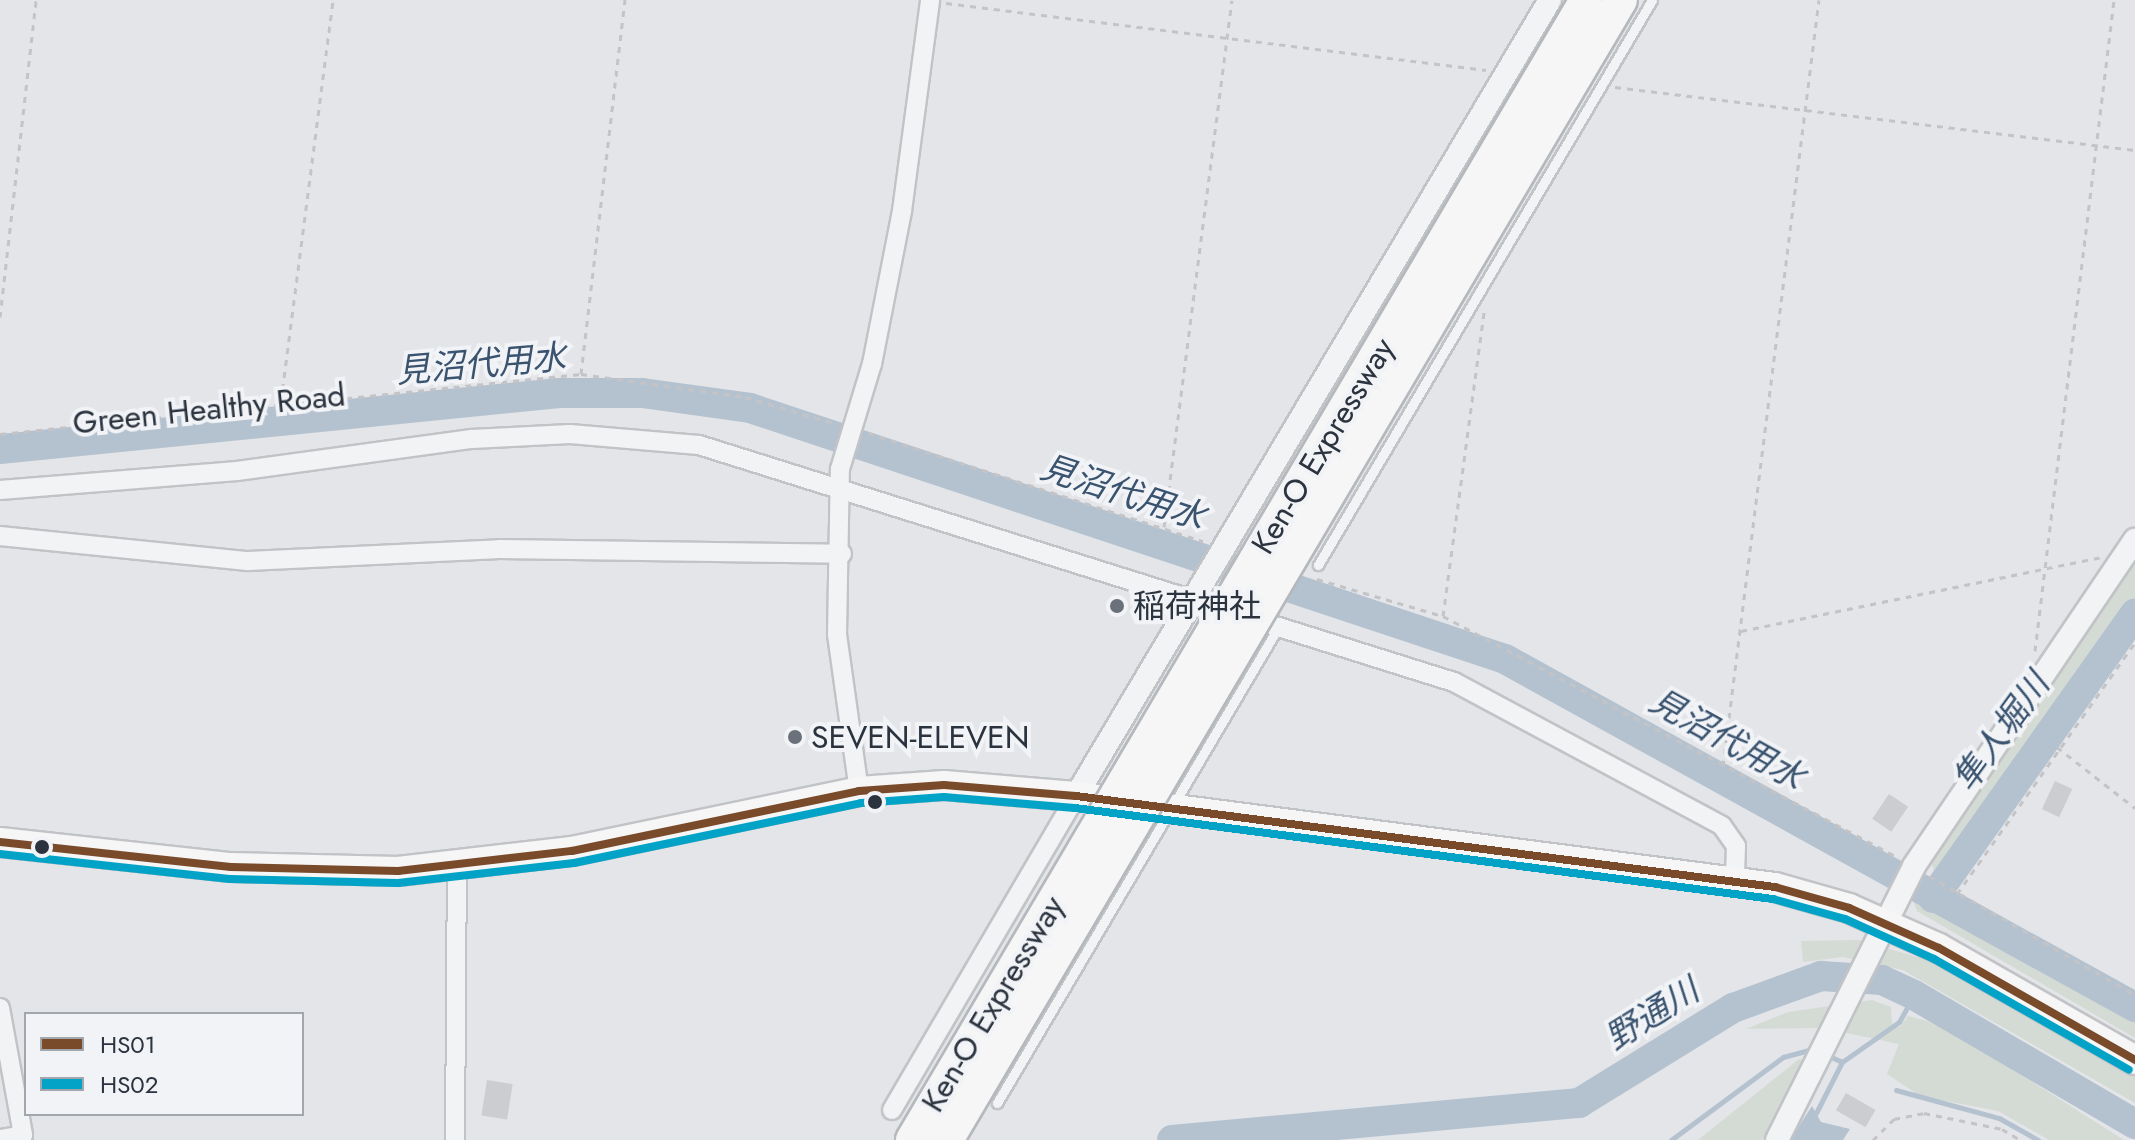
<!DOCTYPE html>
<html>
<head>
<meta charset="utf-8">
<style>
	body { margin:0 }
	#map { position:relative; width:2135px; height:1140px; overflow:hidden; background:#e3e5e8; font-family:Jost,"Noto Sans JP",sans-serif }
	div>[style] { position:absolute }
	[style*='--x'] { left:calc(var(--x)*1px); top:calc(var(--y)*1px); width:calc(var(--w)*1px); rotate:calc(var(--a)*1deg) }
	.green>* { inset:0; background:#d4dbd4 }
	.water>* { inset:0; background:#b4c2d0 }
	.stream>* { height:5px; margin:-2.5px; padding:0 2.5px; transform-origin:2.5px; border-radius:2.5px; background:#b4c2d0 }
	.river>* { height:30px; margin:-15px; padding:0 15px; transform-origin:15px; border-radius:15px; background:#b4c2d0 }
	.building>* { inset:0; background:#cbcdd0; transform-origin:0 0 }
	.path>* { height:3px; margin-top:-1.5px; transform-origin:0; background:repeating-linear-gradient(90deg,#c4c4c7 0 6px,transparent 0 12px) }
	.roads { filter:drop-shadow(2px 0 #c1c3c6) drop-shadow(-2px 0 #c1c3c6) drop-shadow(0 2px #c1c3c6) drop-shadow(0 -2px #c1c3c6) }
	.service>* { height:9px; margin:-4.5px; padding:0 4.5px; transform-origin:4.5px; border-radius:4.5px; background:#f2f3f4 }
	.minor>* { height:18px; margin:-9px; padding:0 9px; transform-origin:9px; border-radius:9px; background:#f2f3f4 }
	.tertiary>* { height:22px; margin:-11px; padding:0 11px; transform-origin:11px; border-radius:11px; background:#f2f3f4 }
	.primary>* { height:28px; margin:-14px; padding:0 14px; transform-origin:14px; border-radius:14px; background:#f6f6f6 }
	.bridges { filter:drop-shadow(2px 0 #b5b8bc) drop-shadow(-2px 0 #b5b8bc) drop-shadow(0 2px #b5b8bc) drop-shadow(0 -2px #b5b8bc) }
	.motorway-bridge>* { height:32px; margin:-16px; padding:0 16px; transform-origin:16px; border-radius:16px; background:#f6f6f6 }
	.bus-1>* { height:8px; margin:-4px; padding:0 4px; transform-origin:4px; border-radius:4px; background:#7a4b2a }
	.bus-2>* { height:8px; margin:-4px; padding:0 4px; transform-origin:4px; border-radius:4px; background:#02a3c7 }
	.dots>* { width:22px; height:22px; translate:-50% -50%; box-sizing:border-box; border:4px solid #f1f3f6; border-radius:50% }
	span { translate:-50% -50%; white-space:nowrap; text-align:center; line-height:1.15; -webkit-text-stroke:8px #f1f3f6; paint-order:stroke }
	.street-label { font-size:32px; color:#2b333f }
	.poi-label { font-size:32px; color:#2b333f }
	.left { translate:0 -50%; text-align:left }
	.water-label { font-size:34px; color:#3a536f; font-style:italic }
	.legend { position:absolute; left:24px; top:1012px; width:280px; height:104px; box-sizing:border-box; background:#f1f3f6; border:2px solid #a2a6ad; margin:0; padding:10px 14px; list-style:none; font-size:24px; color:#2b333f }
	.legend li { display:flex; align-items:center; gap:16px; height:40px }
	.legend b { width:40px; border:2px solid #a2a6ad }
</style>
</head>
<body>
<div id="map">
	<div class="green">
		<div style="clip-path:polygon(2135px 552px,2135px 603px,1979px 815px,1950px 874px,2135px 623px,2135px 635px,1956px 885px,1934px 871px,1930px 859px)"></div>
		<div style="clip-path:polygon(1911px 895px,2135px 1020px,2135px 1038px,1917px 911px)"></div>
		<div style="clip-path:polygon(1859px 940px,1954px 968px,2135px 1071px,2135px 1103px,1903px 970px,1843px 957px,1803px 962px,1801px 941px)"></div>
		<div style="clip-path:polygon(1872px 1000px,1891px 1007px,1892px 1023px,1900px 1027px,1908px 1016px,1942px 1025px,2124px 1140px,2049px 1140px,1998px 1111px,1920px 1096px,1887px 1074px,1899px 1044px,1823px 1028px,1746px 1029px,1788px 1012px)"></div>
		<div style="clip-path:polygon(1799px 1059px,1807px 1061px,1762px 1140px,1698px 1140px)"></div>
	</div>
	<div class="water">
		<div style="clip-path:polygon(1812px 1106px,1821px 1122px,1850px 1129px,1843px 1140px,1790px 1140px)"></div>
	</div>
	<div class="stream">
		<div style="--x:1831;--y:1057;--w:12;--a:24"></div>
		<div style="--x:1896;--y:1090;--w:107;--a:15.2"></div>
		<div style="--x:1999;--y:1118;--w:45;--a:29.4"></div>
		<div style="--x:1816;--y:1113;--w:57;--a:-63"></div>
		<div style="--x:1842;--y:1062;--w:70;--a:-35.1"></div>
		<div style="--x:1899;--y:1022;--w:31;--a:-61"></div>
		<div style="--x:1671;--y:1140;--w:139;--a:-36.5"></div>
		<div style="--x:1783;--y:1057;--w:27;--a:-15"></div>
	</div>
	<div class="river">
		<div style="--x:0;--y:449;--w:562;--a:-5.72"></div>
		<div style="--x:559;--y:393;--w:83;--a:0"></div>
		<div style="--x:642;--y:393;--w:109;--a:7.9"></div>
		<div style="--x:750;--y:408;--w:796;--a:18.39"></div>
		<div style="--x:1505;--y:659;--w:720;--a:28.92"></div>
		<div style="--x:1933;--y:898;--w:349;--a:-54.6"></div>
		<div style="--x:1172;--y:1140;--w:409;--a:-5.2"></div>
		<div style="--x:1579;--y:1103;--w:181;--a:-31.7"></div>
		<div style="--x:1733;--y:1008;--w:94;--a:-20"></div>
		<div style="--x:1821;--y:976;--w:61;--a:3.8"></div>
		<div style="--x:1882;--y:980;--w:35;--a:25"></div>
		<div style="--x:1914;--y:995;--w:256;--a:30.3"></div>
	</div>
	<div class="building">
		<div style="left:2055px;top:781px;width:19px;height:31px;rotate:25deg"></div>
		<div style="left:1889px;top:794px;width:23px;height:30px;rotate:34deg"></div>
		<div style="left:487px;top:1080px;width:26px;height:36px;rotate:9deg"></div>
		<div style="left:1846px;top:1093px;width:34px;height:20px;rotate:30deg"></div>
	</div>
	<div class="path">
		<div style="--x:946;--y:3;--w:544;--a:7.07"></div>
		<div style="--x:1615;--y:87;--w:524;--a:6.91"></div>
		<div style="--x:0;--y:317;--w:319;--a:-83.5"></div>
		<div style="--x:581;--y:374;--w:377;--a:-83.3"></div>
		<div style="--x:281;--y:401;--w:404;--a:-82.6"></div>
		<div style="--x:868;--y:433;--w:352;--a:17.9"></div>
		<div style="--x:0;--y:434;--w:584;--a:-5.9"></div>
		<div style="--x:581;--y:374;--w:166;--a:8"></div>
		<div style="--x:745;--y:397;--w:96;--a:16.4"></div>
		<div style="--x:1164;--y:527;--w:531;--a:-82.65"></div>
		<div style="--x:1317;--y:579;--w:131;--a:16.4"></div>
		<div style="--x:1443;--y:616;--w:516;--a:27.95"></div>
		<div style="--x:1443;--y:616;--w:308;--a:-82.3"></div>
		<div style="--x:1741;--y:631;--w:367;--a:-11.6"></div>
		<div style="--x:2035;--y:651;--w:656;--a:-83.08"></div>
		<div style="--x:2057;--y:747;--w:99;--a:38"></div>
		<div style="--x:1723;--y:766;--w:772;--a:-82.86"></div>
		<div style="--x:1929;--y:876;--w:238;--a:30"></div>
		<div style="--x:1957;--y:894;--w:308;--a:-54.7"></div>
		<div style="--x:1873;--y:1140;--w:30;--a:-45"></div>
		<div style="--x:1894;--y:1119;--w:31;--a:-11"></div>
		<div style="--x:1924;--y:1113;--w:80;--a:11.6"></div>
		<div style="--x:2002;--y:1129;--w:21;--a:31"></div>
	</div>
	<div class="roads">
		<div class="service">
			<div style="--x:1318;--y:565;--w:656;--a:-59.41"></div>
			<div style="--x:997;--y:1103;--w:554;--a:-59.41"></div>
		</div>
		<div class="minor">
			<div style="--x:0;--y:490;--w:238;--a:-4.6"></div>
			<div style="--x:237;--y:471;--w:237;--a:-7.8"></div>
			<div style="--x:472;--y:439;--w:98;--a:-2.9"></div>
			<div style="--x:570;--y:434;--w:129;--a:4.9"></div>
			<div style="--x:699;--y:445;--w:791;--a:17.43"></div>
			<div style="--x:1454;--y:682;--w:304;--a:28.2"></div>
			<div style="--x:1722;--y:826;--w:24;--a:55"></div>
			<div style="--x:1736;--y:846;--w:33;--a:92"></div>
			<div style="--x:0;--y:536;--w:249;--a:5.8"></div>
			<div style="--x:248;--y:561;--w:252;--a:-2.7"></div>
			<div style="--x:500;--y:549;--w:342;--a:0.8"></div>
			<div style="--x:859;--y:791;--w:158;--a:-98"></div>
			<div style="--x:837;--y:635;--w:166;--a:-89"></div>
			<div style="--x:840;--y:469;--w:110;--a:-73.1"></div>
			<div style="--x:872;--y:364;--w:156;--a:-78.9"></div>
			<div style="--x:902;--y:211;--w:213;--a:-82.4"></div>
			<div style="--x:0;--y:1008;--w:129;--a:79.7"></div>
			<div style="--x:23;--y:1135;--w:23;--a:170"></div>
			<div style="--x:892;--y:1110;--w:364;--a:-59.6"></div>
			<div style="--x:455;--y:1140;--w:274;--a:-89.6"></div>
		</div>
		<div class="tertiary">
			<div style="--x:1076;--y:796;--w:926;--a:-59.23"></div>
			<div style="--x:1777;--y:1140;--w:306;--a:-63.4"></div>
			<div style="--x:1914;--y:866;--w:394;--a:-55.9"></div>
		</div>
		<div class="primary">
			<div style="--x:0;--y:842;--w:232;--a:6.2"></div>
			<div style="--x:231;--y:867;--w:167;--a:1.4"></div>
			<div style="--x:398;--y:871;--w:175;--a:-6.6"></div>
			<div style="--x:572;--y:851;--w:293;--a:-11.8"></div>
			<div style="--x:859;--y:791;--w:85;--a:-4"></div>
			<div style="--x:944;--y:785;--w:132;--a:4.8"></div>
			<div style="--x:1076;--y:796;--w:705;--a:7.42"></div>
			<div style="--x:1775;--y:887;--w:77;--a:15.8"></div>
			<div style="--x:1849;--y:908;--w:98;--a:24"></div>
			<div style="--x:1939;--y:948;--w:226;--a:29.7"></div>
		</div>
	</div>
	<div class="bridges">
		<div class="motorway-bridge">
			<div style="--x:912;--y:1140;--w:1324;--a:-59.41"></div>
			<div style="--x:947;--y:1140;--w:1324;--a:-59.41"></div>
		</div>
	</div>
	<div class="bus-1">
		<div style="--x:0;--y:842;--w:232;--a:6.2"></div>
		<div style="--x:231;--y:867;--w:167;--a:1.4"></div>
		<div style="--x:398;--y:871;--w:175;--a:-6.6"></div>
		<div style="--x:572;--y:851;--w:293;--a:-11.8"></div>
		<div style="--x:859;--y:791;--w:85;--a:-4"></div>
		<div style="--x:944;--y:785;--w:132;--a:4.8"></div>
		<div style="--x:1076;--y:796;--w:705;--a:7.42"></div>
		<div style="--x:1775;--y:887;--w:77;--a:15.8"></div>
		<div style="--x:1849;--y:908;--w:98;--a:24"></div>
		<div style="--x:1939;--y:948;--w:226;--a:29.7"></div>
	</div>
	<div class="bus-2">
		<div style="--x:0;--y:854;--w:231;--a:6.2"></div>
		<div style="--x:230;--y:879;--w:168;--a:1.4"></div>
		<div style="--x:398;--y:883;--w:177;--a:-6.5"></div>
		<div style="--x:574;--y:863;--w:293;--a:-11.8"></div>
		<div style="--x:861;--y:803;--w:83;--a:-4.1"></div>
		<div style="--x:944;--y:797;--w:131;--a:4.8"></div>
		<div style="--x:1075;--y:808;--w:704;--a:7.43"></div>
		<div style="--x:1773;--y:899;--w:75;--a:15.5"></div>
		<div style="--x:1845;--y:919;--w:98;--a:24.2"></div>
		<div style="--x:1934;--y:959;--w:224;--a:29.6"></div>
	</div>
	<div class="dots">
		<div style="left:1117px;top:606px;background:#6b717a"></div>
		<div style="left:795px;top:737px;background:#6b717a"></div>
		<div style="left:875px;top:802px;background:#2b333f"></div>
		<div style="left:42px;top:847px;background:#2b333f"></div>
	</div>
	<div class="street-label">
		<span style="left:209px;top:409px;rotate:-6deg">Green Healthy Road</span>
		<span style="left:1323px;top:446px;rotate:-59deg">Ken-O Expressway</span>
		<span style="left:993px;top:1004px;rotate:-59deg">Ken-O Expressway</span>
	</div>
	<div class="poi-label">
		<span class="left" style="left:1133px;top:606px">稲荷神社</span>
		<span class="left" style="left:811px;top:737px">SEVEN‐ELEVEN</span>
	</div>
	<div class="water-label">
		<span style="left:481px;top:364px;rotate:-5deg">見沼代用水</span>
		<span style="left:1123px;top:492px;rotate:18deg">見沼代用水</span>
		<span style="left:2001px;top:732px;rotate:-54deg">隼人堀川</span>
		<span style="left:1727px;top:739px;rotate:29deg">見沼代用水</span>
		<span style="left:1652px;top:1014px;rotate:-32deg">野通川</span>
	</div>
	<ul class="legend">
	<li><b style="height:10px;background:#7a4b2a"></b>HS01</li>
	<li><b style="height:10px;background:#02a3c7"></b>HS02</li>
	</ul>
</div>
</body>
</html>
